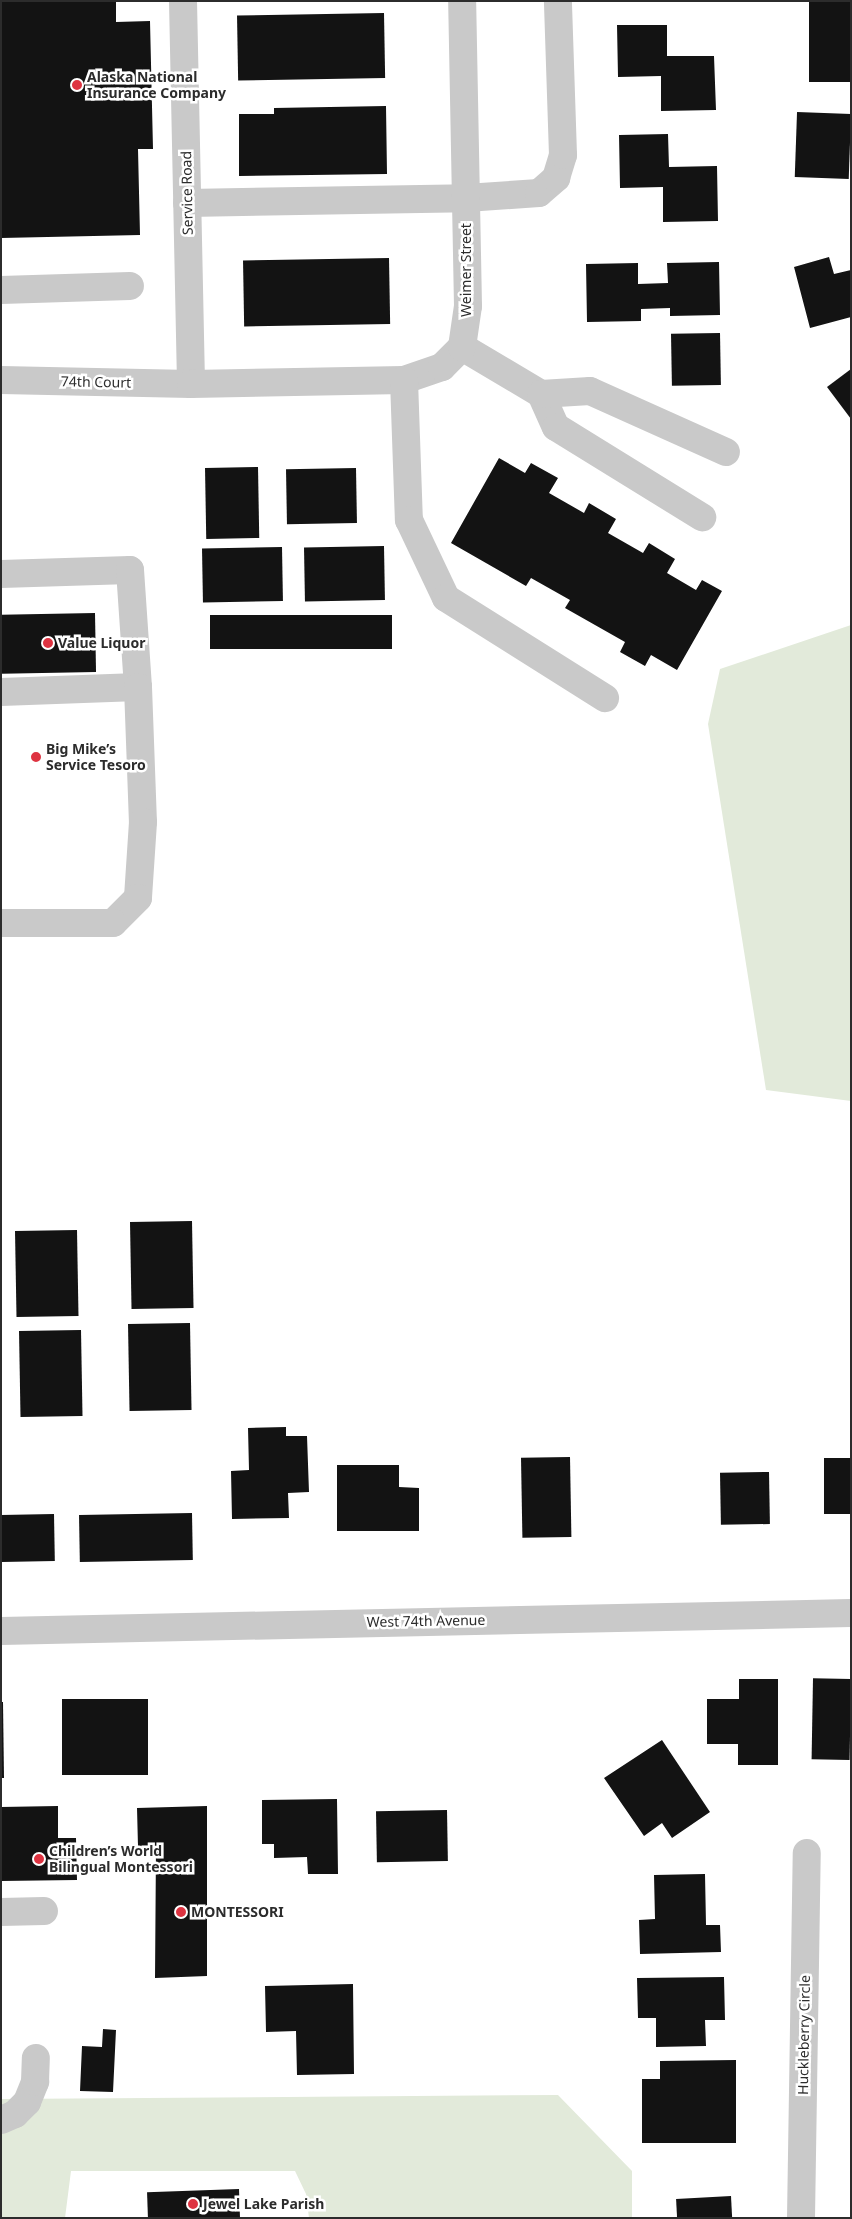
<!DOCTYPE html>
<html>
<head>
<meta charset="utf-8">
<style>
	body { margin:0 }
	#map { position:relative; width:852px; height:2219px; overflow:hidden; background:#fff; font-family:"Noto Sans",sans-serif }
	div>[style] { position:absolute }
	[style*='--x'] { left:calc(var(--x)*1px); top:calc(var(--y)*1px); width:calc(var(--w)*1px); rotate:calc(var(--a)*1deg) }
	.green>* { inset:0; background:#e2eada }
	.building>* { inset:0; background:#131313; transform-origin:0 0 }
	.minor>* { height:28px; margin:-14px; padding:0 14px; transform-origin:14px; border-radius:14px; background:#c9c9c9 }
	.dots>* { width:14px; height:14px; translate:-50% -50%; box-sizing:border-box; border:2px solid #fff; border-radius:50% }
	span { translate:-50% -50%; white-space:nowrap; text-align:center; line-height:1.15; -webkit-text-stroke:5px #fff; paint-order:stroke }
	.poi-label { font-size:14px; color:#2c2c2c; font-weight:700 }
	.left { translate:0 -50%; text-align:left }
	.street-label { font-size:14px; color:#2c2c2c }
	.frame { position:absolute; inset:0; border:2px solid #2c2c2c; pointer-events:none }
</style>
</head>
<body>
<div id="map">
	<div class="green">
		<div style="clip-path:polygon(851px 625px,851px 1101px,766px 1090px,708px 724px,720px 669px)"></div>
		<div style="clip-path:polygon(558px 2095px,632px 2171px,632px 2218px,309px 2218px,306px 2194px,295px 2171px,71px 2171px,65px 2218px,1px 2218px,1px 2099px)"></div>
	</div>
	<div class="building">
		<div style="clip-path:polygon(1px 1px,116px 1px,116px 22px,150px 21px,153px 149px,138px 149px,140px 235px,1px 238px)"></div>
		<div style="left:809px;top:1px;width:42px;height:81px"></div>
		<div style="left:384px;top:13px;width:65px;height:147px;rotate:89deg"></div>
		<div style="clip-path:polygon(617px 25px,667px 25px,667px 56px,714px 56px,716px 110px,661px 111px,661px 76px,618px 77px)"></div>
		<div style="clip-path:polygon(386px 106px,387px 174px,239px 176px,239px 114px,274px 114px,274px 108px)"></div>
		<div style="left:851px;top:114px;width:65px;height:54px;rotate:92deg"></div>
		<div style="clip-path:polygon(668px 134px,669px 167px,717px 166px,718px 221px,663px 222px,663px 187px,620px 188px,619px 135px)"></div>
		<div style="clip-path:polygon(829px 257px,834px 274px,851px 270px,851px 317px,810px 328px,794px 267px)"></div>
		<div style="left:389px;top:258px;width:66px;height:146px;rotate:89deg"></div>
		<div style="clip-path:polygon(719px 262px,720px 315px,670px 316px,670px 308px,641px 309px,641px 321px,587px 322px,586px 264px,638px 263px,638px 284px,668px 283px,667px 263px)"></div>
		<div style="left:720px;top:333px;width:52px;height:49px;rotate:89deg"></div>
		<div style="clip-path:polygon(851px 369px,851px 419px,827px 387px)"></div>
		<div style="clip-path:polygon(499px 458px,525px 473px,531px 463px,558px 478px,549px 493px,584px 513px,589px 503px,616px 519px,608px 533px,643px 553px,649px 543px,675px 559px,667px 573px,696px 590px,702px 580px,722px 591px,677px 670px,651px 655px,645px 666px,620px 652px,625px 642px,565px 608px,570px 600px,531px 578px,526px 586px,451px 543px)"></div>
		<div style="left:258px;top:467px;width:71px;height:53px;rotate:89deg"></div>
		<div style="left:356px;top:468px;width:55px;height:70px;rotate:89deg"></div>
		<div style="left:384px;top:546px;width:54px;height:80px;rotate:89deg"></div>
		<div style="left:282px;top:547px;width:54px;height:80px;rotate:89deg"></div>
		<div style="left:95px;top:613px;width:59px;height:94px;rotate:89deg"></div>
		<div style="left:392px;top:615px;width:34px;height:182px;rotate:90deg"></div>
		<div style="left:192px;top:1221px;width:87px;height:62px;rotate:89deg"></div>
		<div style="left:77px;top:1230px;width:86px;height:62px;rotate:89deg"></div>
		<div style="left:190px;top:1323px;width:87px;height:62px;rotate:89deg"></div>
		<div style="left:81px;top:1330px;width:86px;height:62px;rotate:89deg"></div>
		<div style="clip-path:polygon(286px 1427px,286px 1436px,307px 1436px,309px 1492px,288px 1493px,289px 1518px,232px 1519px,231px 1471px,249px 1470px,248px 1428px)"></div>
		<div style="left:570px;top:1457px;width:80px;height:49px;rotate:89deg"></div>
		<div style="left:824px;top:1458px;width:27px;height:56px"></div>
		<div style="clip-path:polygon(337px 1465px,399px 1465px,399px 1487px,419px 1488px,419px 1531px,337px 1531px)"></div>
		<div style="left:769px;top:1472px;width:52px;height:49px;rotate:89deg"></div>
		<div style="left:192px;top:1513px;width:47px;height:113px;rotate:89deg"></div>
		<div style="left:54px;top:1514px;width:47px;height:53px;rotate:89deg"></div>
		<div style="clip-path:polygon(739px 1679px,778px 1679px,778px 1765px,738px 1765px,738px 1744px,707px 1744px,707px 1699px,739px 1699px)"></div>
		<div style="left:851px;top:1679px;width:81px;height:38px;rotate:91deg"></div>
		<div style="left:148px;top:1699px;width:76px;height:86px;rotate:90deg"></div>
		<div style="clip-path:polygon(1px 1702px,3px 1702px,4px 1778px,1px 1778px)"></div>
		<div style="clip-path:polygon(662px 1740px,710px 1812px,672px 1838px,662px 1823px,644px 1836px,604px 1778px)"></div>
		<div style="clip-path:polygon(337px 1799px,338px 1874px,308px 1874px,307px 1857px,274px 1858px,274px 1844px,262px 1844px,262px 1800px)"></div>
		<div style="clip-path:polygon(58px 1806px,58px 1838px,76px 1838px,77px 1880px,1px 1881px,1px 1807px)"></div>
		<div style="clip-path:polygon(207px 1806px,207px 1976px,155px 1978px,156px 1846px,138px 1847px,137px 1808px)"></div>
		<div style="left:447px;top:1810px;width:51px;height:71px;rotate:89deg"></div>
		<div style="clip-path:polygon(705px 1874px,706px 1925px,720px 1925px,721px 1952px,640px 1954px,639px 1920px,655px 1919px,654px 1875px)"></div>
		<div style="clip-path:polygon(724px 1977px,725px 2020px,705px 2020px,706px 2046px,656px 2047px,656px 2018px,638px 2018px,637px 1978px)"></div>
		<div style="clip-path:polygon(353px 1984px,354px 2074px,297px 2075px,296px 2031px,266px 2032px,265px 1986px)"></div>
		<div style="clip-path:polygon(103px 2029px,116px 2030px,113px 2092px,80px 2091px,82px 2046px,102px 2047px)"></div>
		<div style="clip-path:polygon(736px 2060px,736px 2143px,642px 2143px,642px 2079px,660px 2079px,660px 2061px)"></div>
		<div style="left:239px;top:2189px;width:29px;height:92px;rotate:88deg"></div>
		<div style="left:731px;top:2196px;width:22px;height:55px;rotate:87deg"></div>
	</div>
	<div class="minor">
		<div style="--x:183;--y:1;--w:383;--a:88.8"></div>
		<div style="--x:187;--y:203;--w:279;--a:-1"></div>
		<div style="--x:466;--y:198;--w:73;--a:-3.9"></div>
		<div style="--x:539;--y:193;--w:23;--a:-41"></div>
		<div style="--x:556;--y:178;--w:24;--a:-73"></div>
		<div style="--x:563;--y:155;--w:154;--a:-91.9"></div>
		<div style="--x:1;--y:290;--w:129;--a:-1.8"></div>
		<div style="--x:462;--y:347;--w:92;--a:30.7"></div>
		<div style="--x:541;--y:394;--w:36;--a:66"></div>
		<div style="--x:556;--y:427;--w:172;--a:31.7"></div>
		<div style="--x:1;--y:380;--w:190;--a:1.2"></div>
		<div style="--x:191;--y:384;--w:213;--a:-1.1"></div>
		<div style="--x:404;--y:380;--w:40;--a:-18.9"></div>
		<div style="--x:442;--y:367;--w:28;--a:-45"></div>
		<div style="--x:462;--y:347;--w:41;--a:-81.7"></div>
		<div style="--x:468;--y:306;--w:305;--a:-91.1"></div>
		<div style="--x:404;--y:380;--w:140;--a:88"></div>
		<div style="--x:409;--y:520;--w:86;--a:64.6"></div>
		<div style="--x:446;--y:598;--w:188;--a:32.2"></div>
		<div style="--x:541;--y:394;--w:49;--a:-3.5"></div>
		<div style="--x:590;--y:391;--w:149;--a:24.2"></div>
		<div style="--x:1;--y:574;--w:129;--a:-1.8"></div>
		<div style="--x:130;--y:570;--w:117;--a:86.1"></div>
		<div style="--x:1;--y:692;--w:137;--a:-2.1"></div>
		<div style="--x:138;--y:687;--w:135;--a:87.9"></div>
		<div style="--x:143;--y:822;--w:76;--a:93.8"></div>
		<div style="--x:138;--y:898;--w:35;--a:135"></div>
		<div style="--x:113;--y:923;--w:112;--a:180"></div>
		<div style="--x:1;--y:1631;--w:850;--a:-1.21"></div>
		<div style="--x:1;--y:1912;--w:43;--a:-1.3"></div>
		<div style="--x:1;--y:2120;--w:15;--a:-23"></div>
		<div style="--x:15;--y:2114;--w:17;--a:-45"></div>
		<div style="--x:27;--y:2102;--w:22;--a:-68"></div>
		<div style="--x:35;--y:2082;--w:24;--a:-88"></div>
		<div style="--x:801;--y:2218;--w:365;--a:-89.1"></div>
	</div>
	<div class="dots">
		<div style="left:77px;top:85px;background:#de3341"></div>
		<div style="left:48px;top:643px;background:#de3341"></div>
		<div style="left:36px;top:757px;background:#de3341"></div>
		<div style="left:39px;top:1859px;background:#de3341"></div>
		<div style="left:181px;top:1912px;background:#de3341"></div>
		<div style="left:193px;top:2204px;background:#de3341"></div>
	</div>
	<div class="poi-label">
		<span class="left" style="left:87px;top:85px">Alaska National<br>Insurance Company</span>
		<span class="left" style="left:58px;top:643px">Value Liquor</span>
		<span class="left" style="left:46px;top:757px">Big Mike’s<br>Service Tesoro</span>
		<span class="left" style="left:49px;top:1859px">Children’s World<br>Bilingual Montessori</span>
		<span class="left" style="left:191px;top:1912px">MONTESSORI</span>
		<span class="left" style="left:203px;top:2204px">Jewel Lake Parish</span>
	</div>
	<div class="street-label">
		<span style="left:187px;top:193px;rotate:-91deg">Service Road</span>
		<span style="left:466px;top:270px;rotate:-90deg">Weimer Street</span>
		<span style="left:96px;top:382px;rotate:1deg">74th Court</span>
		<span style="left:426px;top:1621px;rotate:-1deg">West 74th Avenue</span>
		<span style="left:804px;top:2035px;rotate:-89deg">Huckleberry Circle</span>
	</div>
	<div class="frame"></div>
</div>
</body>
</html>
